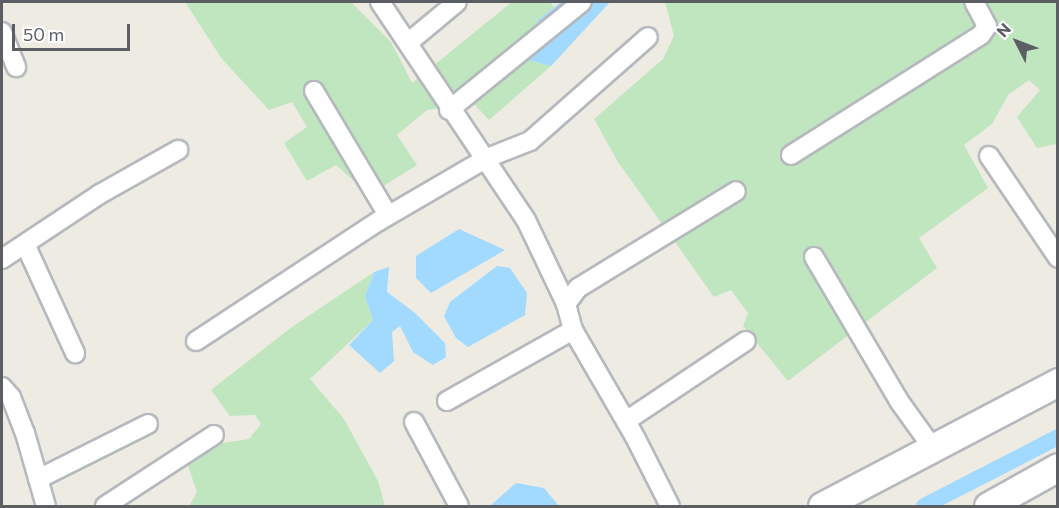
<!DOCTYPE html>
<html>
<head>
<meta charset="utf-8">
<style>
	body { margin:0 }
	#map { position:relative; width:1059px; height:508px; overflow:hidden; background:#eeebe2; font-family:Commissioner,sans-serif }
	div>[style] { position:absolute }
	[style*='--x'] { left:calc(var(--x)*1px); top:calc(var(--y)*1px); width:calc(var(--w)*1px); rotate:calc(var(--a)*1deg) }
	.green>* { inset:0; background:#bfe6be }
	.water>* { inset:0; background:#a1d9ff }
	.canal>* { height:16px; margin:-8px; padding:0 8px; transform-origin:8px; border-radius:8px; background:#a1d9ff }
	.roads { filter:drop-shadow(2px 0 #b5b9bd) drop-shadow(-2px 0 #b5b9bd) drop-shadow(0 2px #b5b9bd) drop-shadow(0 -2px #b5b9bd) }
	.street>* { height:18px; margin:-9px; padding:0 9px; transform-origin:9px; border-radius:9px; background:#fff }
	.secondary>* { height:27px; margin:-13.5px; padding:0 13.5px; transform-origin:13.5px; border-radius:13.5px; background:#fff }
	span { translate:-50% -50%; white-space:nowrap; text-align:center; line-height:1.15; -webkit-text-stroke:5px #fff; paint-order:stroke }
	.frame { position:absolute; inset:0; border:3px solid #5b5f63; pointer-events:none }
	.north { position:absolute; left:987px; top:12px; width:60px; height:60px; -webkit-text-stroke:4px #fff; paint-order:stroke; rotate:312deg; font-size:16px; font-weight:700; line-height:24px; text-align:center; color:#5b5f63 }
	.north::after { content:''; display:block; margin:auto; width:21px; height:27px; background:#5b5f63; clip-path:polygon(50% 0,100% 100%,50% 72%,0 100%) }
	.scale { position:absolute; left:12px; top:24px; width:118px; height:27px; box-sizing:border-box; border:3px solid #5b5f63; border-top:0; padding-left:8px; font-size:18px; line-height:21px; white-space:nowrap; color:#5b5f63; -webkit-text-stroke:4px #fff; paint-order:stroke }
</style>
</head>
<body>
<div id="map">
	<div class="green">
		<div style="clip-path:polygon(185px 2px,351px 2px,391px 42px,412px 83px,512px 2px,550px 2px,554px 7px,538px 20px,528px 60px,551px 66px,489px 120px,473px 103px,427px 110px,397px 135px,417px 165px,369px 195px,336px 165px,307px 181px,284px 143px,307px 127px,292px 102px,269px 110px,222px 59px)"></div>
		<div style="clip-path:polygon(665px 2px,1057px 2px,1057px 144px,1037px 148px,1017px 117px,1040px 90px,1029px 80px,1008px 95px,992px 124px,964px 145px,988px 188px,919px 238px,937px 268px,788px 381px,743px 326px,748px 313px,731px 290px,714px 297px,618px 162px,594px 119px,663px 59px,674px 36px)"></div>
		<div style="clip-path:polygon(374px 272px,365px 296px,373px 320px,310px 379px,344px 419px,378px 481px,385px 506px,189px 506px,197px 492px,187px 463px,217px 444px,249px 439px,261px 424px,255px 415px,230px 416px,211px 390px,292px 327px)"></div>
	</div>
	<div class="water">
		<div style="clip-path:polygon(561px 2px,610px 2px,551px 66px,528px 60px,538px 20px)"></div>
		<div style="clip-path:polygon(459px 229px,505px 250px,431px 293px,416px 278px,416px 256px)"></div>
		<div style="clip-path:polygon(497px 266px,510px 268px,527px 293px,525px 315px,468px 347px,456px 338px,444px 316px,450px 302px)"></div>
		<div style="clip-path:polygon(389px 267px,387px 292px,415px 313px,445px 343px,446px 357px,433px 365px,413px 352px,400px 326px,392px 332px,394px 361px,380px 373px,349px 345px,373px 320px,365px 296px,374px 272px)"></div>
		<div style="clip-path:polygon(516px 483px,544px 488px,559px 506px,490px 506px)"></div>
	</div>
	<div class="canal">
		<div style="--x:924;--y:506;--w:151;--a:-27.2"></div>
	</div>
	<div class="roads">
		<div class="street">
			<div style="--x:380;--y:2;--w:262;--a:56.2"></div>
			<div style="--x:526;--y:220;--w:93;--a:64.5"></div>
			<div style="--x:2;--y:32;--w:38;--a:68"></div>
			<div style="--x:409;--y:42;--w:62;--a:-39.8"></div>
			<div style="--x:314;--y:91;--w:144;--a:59.2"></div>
			<div style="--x:449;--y:110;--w:171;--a:-39.1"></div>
			<div style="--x:791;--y:155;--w:225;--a:-32.3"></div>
			<div style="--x:981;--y:35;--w:11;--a:-56"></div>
			<div style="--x:987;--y:26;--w:27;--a:-118"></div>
			<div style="--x:989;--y:156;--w:123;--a:55.9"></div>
			<div style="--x:26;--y:246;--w:118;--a:65.4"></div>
			<div style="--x:814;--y:257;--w:167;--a:59.4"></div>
			<div style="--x:899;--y:401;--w:57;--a:54.3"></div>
			<div style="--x:2;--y:259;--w:118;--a:-33.6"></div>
			<div style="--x:100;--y:194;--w:90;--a:-29.4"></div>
			<div style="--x:196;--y:341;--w:219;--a:-33.3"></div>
			<div style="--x:379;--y:221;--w:125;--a:-30.3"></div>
			<div style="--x:487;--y:158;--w:46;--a:-21.6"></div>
			<div style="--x:530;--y:141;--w:157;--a:-41.4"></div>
			<div style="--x:2;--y:387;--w:13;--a:48"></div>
			<div style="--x:11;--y:397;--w:39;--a:69"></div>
			<div style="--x:25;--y:433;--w:76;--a:74"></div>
			<div style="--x:447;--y:401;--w:145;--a:-29.4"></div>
			<div style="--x:626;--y:421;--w:144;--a:-33.7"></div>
			<div style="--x:414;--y:422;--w:95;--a:61.8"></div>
			<div style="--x:38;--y:479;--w:123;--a:-26.6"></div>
			<div style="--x:105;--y:506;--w:130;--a:-33.1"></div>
			<div style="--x:670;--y:506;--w:77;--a:-116.9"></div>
			<div style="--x:635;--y:437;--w:124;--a:-120.1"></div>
			<div style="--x:573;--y:330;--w:27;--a:-105"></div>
			<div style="--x:566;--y:304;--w:20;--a:-53"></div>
			<div style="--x:578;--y:288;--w:185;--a:-31.5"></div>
		</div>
		<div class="secondary">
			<div style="--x:822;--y:506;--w:267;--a:-27.7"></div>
			<div style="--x:988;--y:506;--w:80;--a:-29.1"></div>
		</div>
	</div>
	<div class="frame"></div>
	<div class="north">N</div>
	<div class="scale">50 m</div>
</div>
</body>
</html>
